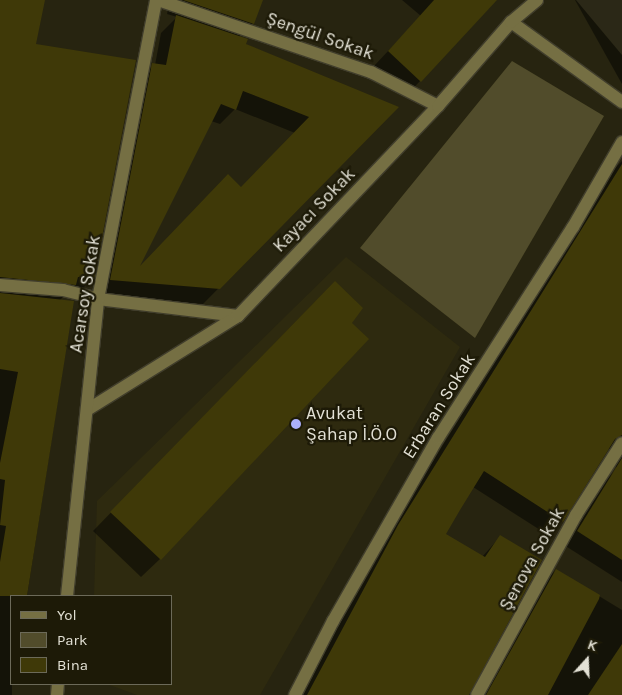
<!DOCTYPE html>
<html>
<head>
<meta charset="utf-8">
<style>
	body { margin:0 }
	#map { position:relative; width:622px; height:695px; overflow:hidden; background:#272410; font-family:Karla,sans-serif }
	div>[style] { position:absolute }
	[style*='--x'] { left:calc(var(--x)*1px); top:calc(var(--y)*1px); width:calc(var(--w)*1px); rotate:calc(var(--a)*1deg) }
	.built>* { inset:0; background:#2e2a0f }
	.green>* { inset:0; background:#514c2b }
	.shadow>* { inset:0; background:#0007 }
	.building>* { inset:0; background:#3f3908 }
	.roads { filter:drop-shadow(1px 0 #413e2c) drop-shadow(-1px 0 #413e2c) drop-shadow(0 1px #413e2c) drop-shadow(0 -1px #413e2c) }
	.minor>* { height:12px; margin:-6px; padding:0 6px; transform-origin:6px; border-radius:6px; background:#756f43 }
	.dots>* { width:14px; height:14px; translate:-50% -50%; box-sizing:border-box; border:2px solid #1d1a07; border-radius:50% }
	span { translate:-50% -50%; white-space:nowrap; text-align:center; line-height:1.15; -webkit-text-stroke:4.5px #1d1a07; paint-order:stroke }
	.street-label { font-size:18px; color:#e3e1d5 }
	.poi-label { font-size:18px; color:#e3e1d5 }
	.left { translate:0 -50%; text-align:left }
	.legend { position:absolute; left:10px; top:595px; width:162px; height:90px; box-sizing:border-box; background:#1d1a07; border:1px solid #6c6a59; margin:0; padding:6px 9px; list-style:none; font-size:15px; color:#e3e1d5 }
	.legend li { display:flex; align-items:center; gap:10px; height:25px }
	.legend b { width:25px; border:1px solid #6c6a59 }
	.north { position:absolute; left:562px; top:635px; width:50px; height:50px; -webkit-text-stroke:4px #1d1a07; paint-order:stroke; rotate:20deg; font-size:14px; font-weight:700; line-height:20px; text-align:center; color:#e3e1d5 }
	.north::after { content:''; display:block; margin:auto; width:18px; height:22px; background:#e3e1d5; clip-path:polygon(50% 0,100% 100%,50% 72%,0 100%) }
</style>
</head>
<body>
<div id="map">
	<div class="built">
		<div style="clip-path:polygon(346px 257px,460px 347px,260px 695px,137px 695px,107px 684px,171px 684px,171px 596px,94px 596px,97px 501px)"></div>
	</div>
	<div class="green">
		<div style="clip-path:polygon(576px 0,622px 0,622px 55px)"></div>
		<div style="clip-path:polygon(512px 61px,604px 116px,475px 338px,360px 248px)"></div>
	</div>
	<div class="shadow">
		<div style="clip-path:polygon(0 0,43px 0,34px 45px,93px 278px,77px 294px,67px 293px,59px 301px,73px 302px,27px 596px,11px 596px,12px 695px,0 695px)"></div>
		<div style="clip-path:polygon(evenodd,170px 0,261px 0,253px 23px,239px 37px,245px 44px,397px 108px,203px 304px,95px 295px,137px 80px,155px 65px,161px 33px,177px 17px,167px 14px,170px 0,235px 109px,295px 133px,241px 189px,137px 269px,211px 121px,220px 124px,235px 109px)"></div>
		<div style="clip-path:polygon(402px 0,496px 0,406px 96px,374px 66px,421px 16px)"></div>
		<div style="clip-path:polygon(575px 0,622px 0,622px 84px)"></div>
		<div style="clip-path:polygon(622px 161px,622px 470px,613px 466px,612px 449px,606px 449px,562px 521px,548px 535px,473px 487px,444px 534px,482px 557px,500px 537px,470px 695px,302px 695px,384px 540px,614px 169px)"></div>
		<div style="clip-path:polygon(316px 301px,160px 559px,141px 577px,93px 531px)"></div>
		<div style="clip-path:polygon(614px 472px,622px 477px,622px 582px,564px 545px,600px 486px)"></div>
		<div style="clip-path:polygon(556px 570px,622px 610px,622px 695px,481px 695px,542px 584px)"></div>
	</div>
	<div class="building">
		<div style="clip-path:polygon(0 0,45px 0,36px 44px,136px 60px,94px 279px,78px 277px,76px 285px,0 277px)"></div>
		<div style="clip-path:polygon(183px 0,263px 0,254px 24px)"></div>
		<div style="clip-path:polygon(434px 0,497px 0,421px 82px,388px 51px)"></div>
		<div style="clip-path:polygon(evenodd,176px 15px,248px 39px,246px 44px,399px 107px,220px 289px,110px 280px,152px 63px,166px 65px,176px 15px,243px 91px,309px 117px,241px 187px,228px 174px,140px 266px,221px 104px,236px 110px,243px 91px)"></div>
		<div style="clip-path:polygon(622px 164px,622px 435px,615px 439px,563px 522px,484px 471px,460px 510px,446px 534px,485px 557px,500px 535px,542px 560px,469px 695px,307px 695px,398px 525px)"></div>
		<div style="clip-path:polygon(335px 281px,363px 308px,352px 323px,369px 339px,161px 560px,110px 512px)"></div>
		<div style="clip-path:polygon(0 293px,74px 301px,27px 596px,0 596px,0 562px,6px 526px,0 525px,5px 480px,0 479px,0 463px,18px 372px,0 369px)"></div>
		<div style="clip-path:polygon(622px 458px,622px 560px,577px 531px)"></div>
		<div style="clip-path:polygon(556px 569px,600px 595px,599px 599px,548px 695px,486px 695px)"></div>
		<div style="clip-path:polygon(622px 644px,622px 695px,588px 695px)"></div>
	</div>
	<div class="roads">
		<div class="minor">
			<div style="--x:158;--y:0;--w:225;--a:18.7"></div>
			<div style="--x:371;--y:72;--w:75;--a:26.9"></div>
			<div style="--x:511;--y:22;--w:137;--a:35.8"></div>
			<div style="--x:0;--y:285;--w:63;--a:4.5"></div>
			<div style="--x:63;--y:290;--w:36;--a:14"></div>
			<div style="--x:98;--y:299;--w:141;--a:6.9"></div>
			<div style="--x:87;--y:410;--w:178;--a:-31.9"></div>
			<div style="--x:238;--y:316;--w:290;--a:-46.4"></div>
			<div style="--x:438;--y:106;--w:111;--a:-49"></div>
			<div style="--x:511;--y:22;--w:34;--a:-40"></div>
			<div style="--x:67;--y:596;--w:299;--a:-84"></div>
			<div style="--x:98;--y:299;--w:305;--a:-79"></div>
			<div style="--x:57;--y:695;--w:11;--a:-85"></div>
			<div style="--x:295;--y:695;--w:83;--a:-62.8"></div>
			<div style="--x:333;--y:621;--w:211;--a:-60.2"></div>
			<div style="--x:438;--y:438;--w:250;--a:-57.4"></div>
			<div style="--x:573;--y:227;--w:98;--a:-60"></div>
			<div style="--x:477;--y:695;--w:205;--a:-61.2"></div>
			<div style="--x:576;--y:515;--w:85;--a:-57.4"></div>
		</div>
	</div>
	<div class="dots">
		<div style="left:296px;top:424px;background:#abaffb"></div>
	</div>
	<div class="street-label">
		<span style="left:320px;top:36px;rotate:19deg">Şengül Sokak</span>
		<span style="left:314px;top:210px;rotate:-46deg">Kayacı Sokak</span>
		<span style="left:85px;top:294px;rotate:-81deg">Acarsoy Sokak</span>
		<span style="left:439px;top:406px;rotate:-58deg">Erbaran Sokak</span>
		<span style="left:532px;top:559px;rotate:-61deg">Şenova Sokak</span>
	</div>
	<div class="poi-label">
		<span class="left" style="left:306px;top:424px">Avukat<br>Şahap İ.Ö.O</span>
	</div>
	<ul class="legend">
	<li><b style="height:6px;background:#756f43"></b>Yol</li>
	<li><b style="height:14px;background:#514c2b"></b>Park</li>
	<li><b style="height:14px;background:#3f3908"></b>Bina</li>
	</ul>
	<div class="north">K</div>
</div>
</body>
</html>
